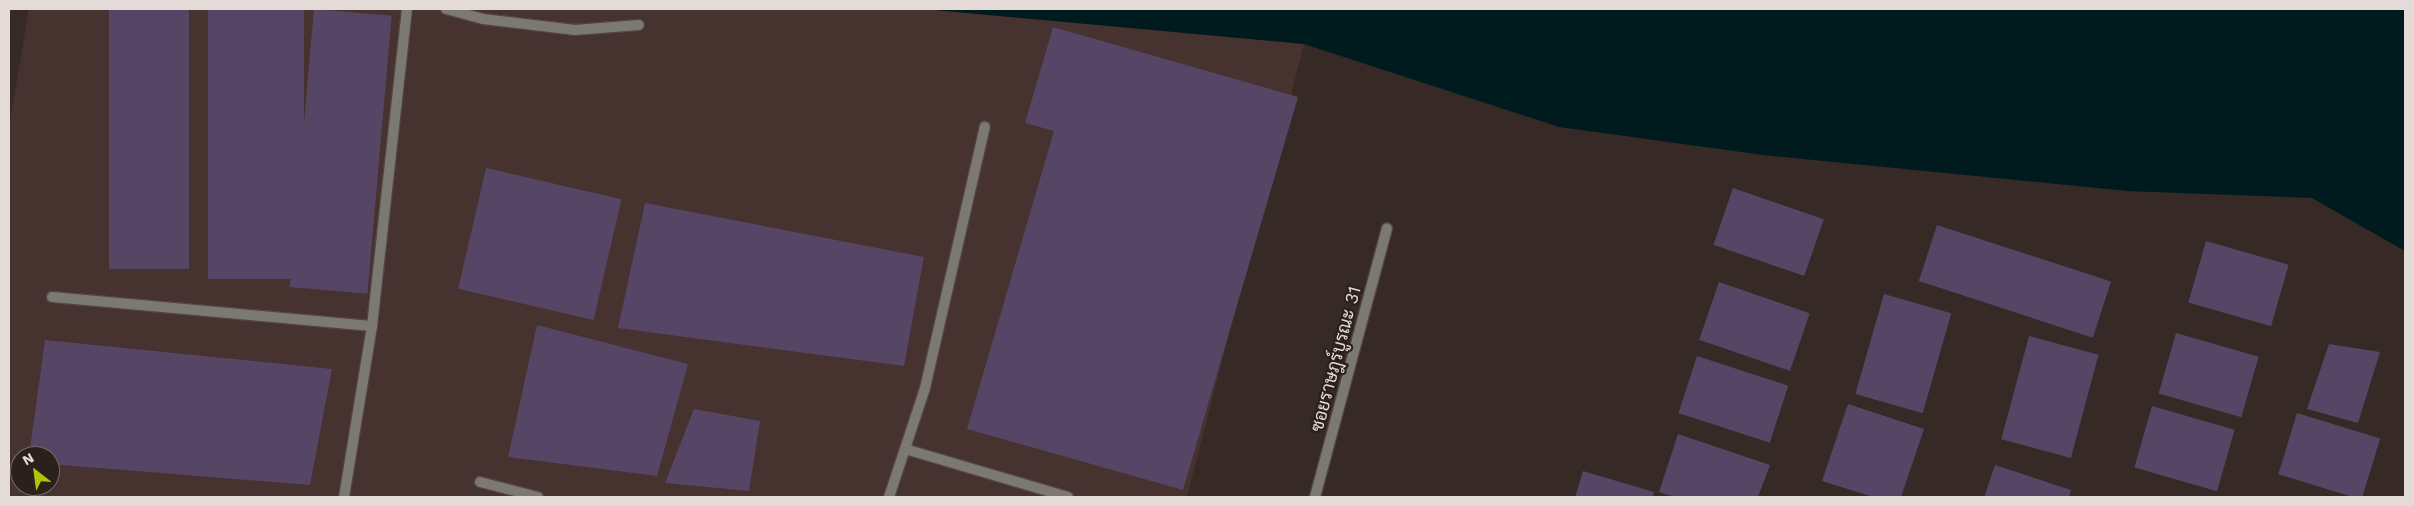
<!DOCTYPE html>
<html>
<head>
<meta charset="utf-8">
<style>
	body { margin:0 }
	#map { position:relative; width:2414px; height:506px; overflow:hidden; background:#372925; font-family:"Work Sans",Sarabun,sans-serif }
	div>[style] { position:absolute }
	[style*='--x'] { left:calc(var(--x)*1px); top:calc(var(--y)*1px); width:calc(var(--w)*1px); rotate:calc(var(--a)*1deg) }
	.industrial>* { inset:0; background:#46322f }
	.water>* { inset:0; background:#001b1d }
	.building>* { inset:0; background:#574566; transform-origin:0 0 }
	.roads { filter:drop-shadow(1px 0 #534542) drop-shadow(-1px 0 #534542) drop-shadow(0 1px #534542) drop-shadow(0 -1px #534542) }
	.lane>* { height:10px; margin:-5px; padding:0 5px; transform-origin:5px; border-radius:5px; background:#7c7872 }
	.street>* { height:10px; margin:-5px; padding:0 5px; transform-origin:5px; border-radius:5px; background:#7c7872 }
	span { translate:-50% -50%; white-space:nowrap; text-align:center; line-height:1.15; -webkit-text-stroke:4.5px #2c201b; paint-order:stroke }
	.street-label { font-size:18px; color:#e4dbd8 }
	.frame { position:absolute; inset:0; border:10px solid #e4dbd8; pointer-events:none }
	.north { position:absolute; left:10px; top:446px; width:50px; height:50px; box-sizing:border-box; background:#2c201b; border:1px solid #766b67; border-radius:50%; rotate:330deg; font-size:14px; font-weight:700; line-height:20px; text-align:center; color:#e4dbd8 }
	.north::after { content:''; display:block; margin:auto; width:18px; height:22px; background:#afc505; clip-path:polygon(50% 0,100% 100%,50% 72%,0 100%) }
</style>
</head>
<body>
<div id="map">
	<div class="industrial">
		<div style="clip-path:polygon(evenodd,29px 9px,924px 9px,1304px 44px,1187px 497px,9px 497px,9px 127px,29px 9px,20px 456px,50px 456px,50px 486px,20px 486px,20px 456px)"></div>
	</div>
	<div class="water">
		<div style="clip-path:polygon(924px 9px,2405px 9px,2405px 251px,2312px 198px,2127px 191px,1763px 155px,1559px 127px,1304px 44px)"></div>
	</div>
	<div class="building">
		<div style="left:109px;top:9px;width:80px;height:260px"></div>
		<div style="left:208px;top:9px;width:96px;height:270px"></div>
		<div style="left:314px;top:9px;width:78px;height:279px;rotate:5deg"></div>
		<div style="clip-path:polygon(1053px 27px,1298px 97px,1183px 490px,967px 429px,1054px 131px,1025px 123px)"></div>
		<div style="left:486px;top:168px;width:139px;height:124px;rotate:13deg"></div>
		<div style="left:1733px;top:188px;width:96px;height:60px;rotate:19deg"></div>
		<div style="clip-path:polygon(645px 203px,924px 257px,904px 366px,618px 328px)"></div>
		<div style="left:1937px;top:225px;width:183px;height:59px;rotate:18deg"></div>
		<div style="left:2206px;top:241px;width:86px;height:64px;rotate:16deg"></div>
		<div style="left:1719px;top:282px;width:96px;height:61px;rotate:19deg"></div>
		<div style="left:1884px;top:294px;width:70px;height:104px;rotate:16deg"></div>
		<div style="clip-path:polygon(537px 325px,688px 364px,657px 476px,508px 457px)"></div>
		<div style="left:2176px;top:333px;width:86px;height:63px;rotate:16deg"></div>
		<div style="left:2029px;top:336px;width:72px;height:107px;rotate:15deg"></div>
		<div style="clip-path:polygon(45px 340px,332px 369px,310px 485px,50px 464px,50px 456px,29px 456px)"></div>
		<div style="clip-path:polygon(2329px 344px,2380px 352px,2358px 423px,2307px 409px)"></div>
		<div style="left:1697px;top:356px;width:96px;height:60px;rotate:18deg"></div>
		<div style="clip-path:polygon(1848px 404px,1924px 429px,1901px 497px,1873px 497px,1822px 481px)"></div>
		<div style="left:2152px;top:406px;width:86px;height:64px;rotate:16deg"></div>
		<div style="clip-path:polygon(694px 409px,760px 421px,749px 491px,665px 483px)"></div>
		<div style="left:2297px;top:413px;width:87px;height:64px;rotate:17deg"></div>
		<div style="clip-path:polygon(1678px 434px,1770px 465px,1758px 497px,1675px 497px,1659px 492px)"></div>
		<div style="clip-path:polygon(1995px 465px,2071px 490px,2069px 497px,1984px 497px)"></div>
		<div style="clip-path:polygon(1583px 471px,1654px 492px,1652px 497px,1575px 497px)"></div>
	</div>
	<div class="roads">
		<div class="lane">
			<div style="--x:446;--y:9;--w:38;--a:15"></div>
			<div style="--x:483;--y:19;--w:93;--a:6.8"></div>
			<div style="--x:575;--y:30;--w:64;--a:-4.5"></div>
			<div style="--x:52;--y:297;--w:321;--a:5.2"></div>
			<div style="--x:905;--y:449;--w:170;--a:16.4"></div>
			<div style="--x:480;--y:482;--w:60;--a:14.5"></div>
			<div style="--x:344;--y:497;--w:173;--a:-80.7"></div>
			<div style="--x:372;--y:326;--w:319;--a:-83.7"></div>
			<div style="--x:889;--y:497;--w:115;--a:-71.7"></div>
			<div style="--x:925;--y:388;--w:268;--a:-77.1"></div>
		</div>
		<div class="street">
			<div style="--x:1315;--y:497;--w:278;--a:-75"></div>
		</div>
	</div>
	<div class="street-label">
		<span style="left:1336px;top:359px;rotate:-75deg">ซอยราษฎร์บูรณะ 31</span>
	</div>
	<div class="frame"></div>
	<div class="north">N</div>
</div>
</body>
</html>
